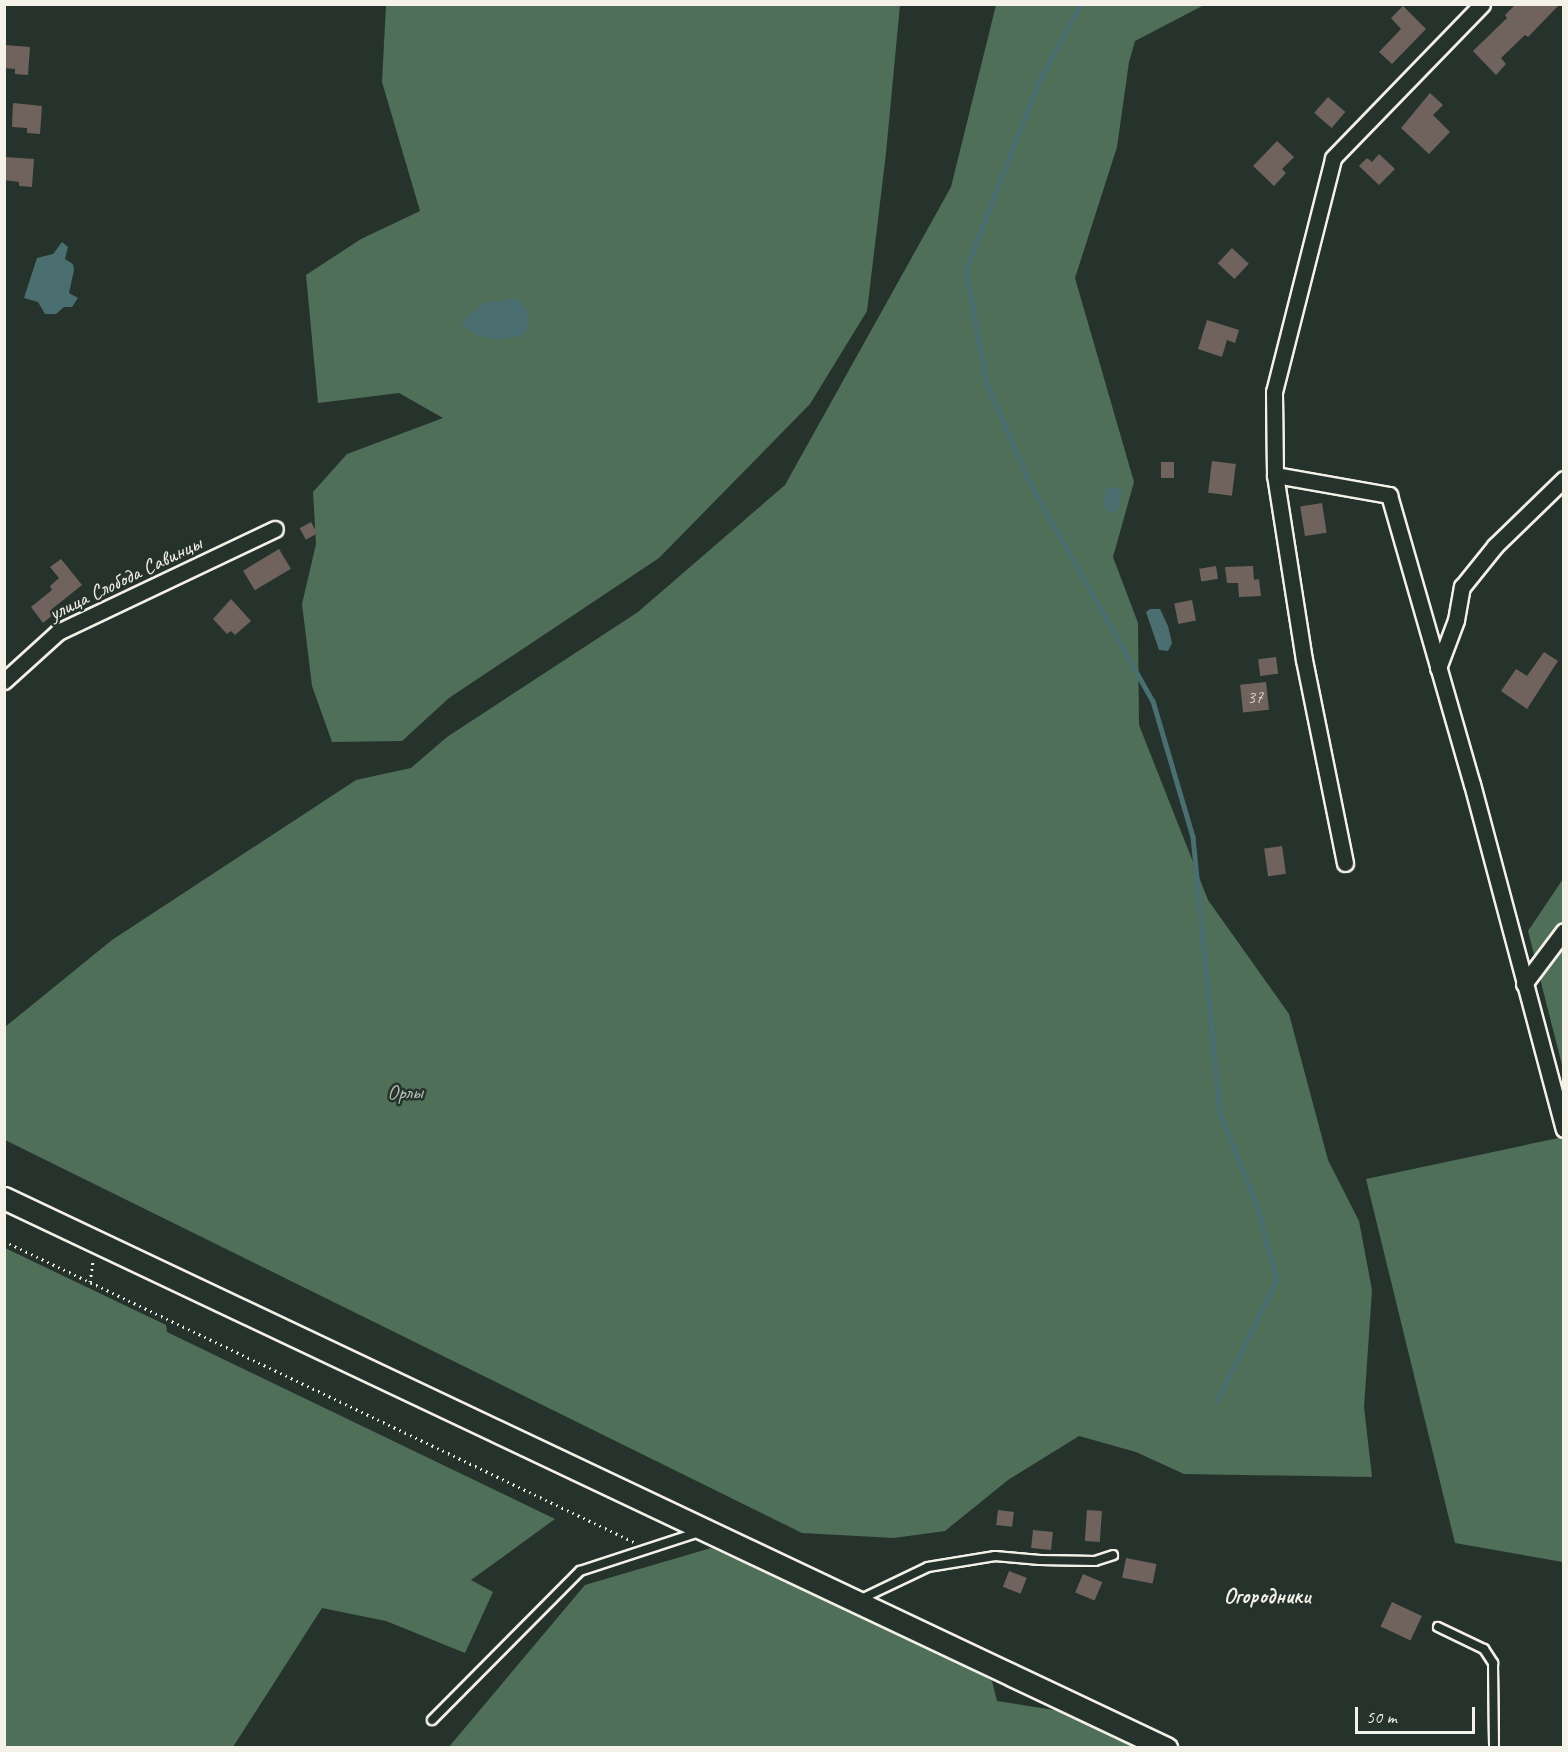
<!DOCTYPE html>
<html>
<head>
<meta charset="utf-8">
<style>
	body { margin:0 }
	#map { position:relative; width:1568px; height:1752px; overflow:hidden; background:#26332d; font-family:Caveat,sans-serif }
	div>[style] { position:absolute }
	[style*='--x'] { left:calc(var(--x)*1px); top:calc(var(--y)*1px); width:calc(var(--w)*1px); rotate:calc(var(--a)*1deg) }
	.green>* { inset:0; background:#4f6f59 }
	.water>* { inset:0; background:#4b6e71 }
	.stream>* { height:4.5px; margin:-2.25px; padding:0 2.25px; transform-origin:2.25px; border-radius:2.25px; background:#4b6e71 }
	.building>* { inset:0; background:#70635d; transform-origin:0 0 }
	.path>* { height:3px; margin-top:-1.5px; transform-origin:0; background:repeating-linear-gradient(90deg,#f4f1e8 0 1.5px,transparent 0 6px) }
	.roads { filter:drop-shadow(2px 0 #f4f1e8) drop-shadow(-2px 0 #f4f1e8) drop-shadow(0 2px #f4f1e8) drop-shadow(0 -2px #f4f1e8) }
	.lane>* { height:8px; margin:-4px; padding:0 4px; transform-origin:4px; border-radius:4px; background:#26332d }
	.street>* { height:15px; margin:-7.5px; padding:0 7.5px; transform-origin:7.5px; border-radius:7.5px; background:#26332d }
	.secondary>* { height:21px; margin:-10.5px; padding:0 10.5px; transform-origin:10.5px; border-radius:10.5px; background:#26332d }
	span { translate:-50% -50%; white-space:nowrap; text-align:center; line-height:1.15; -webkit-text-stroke:5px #26332d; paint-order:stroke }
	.number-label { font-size:18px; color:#d3cec5 }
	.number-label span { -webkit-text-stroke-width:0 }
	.street-label { font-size:21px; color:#f4f1e8 }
	.park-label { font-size:21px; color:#b2bdaf }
	.neighbourhood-label { font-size:22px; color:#f4f1e8; font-weight:700 }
	.frame { position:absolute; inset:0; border:6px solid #f4f1e8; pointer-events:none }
	.scale { position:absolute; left:1355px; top:1707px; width:120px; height:27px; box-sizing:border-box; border:3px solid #f4f1e8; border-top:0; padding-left:8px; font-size:18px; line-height:21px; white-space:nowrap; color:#f4f1e8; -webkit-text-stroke:4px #26332d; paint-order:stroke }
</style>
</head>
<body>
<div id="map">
	<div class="green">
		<div style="clip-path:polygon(386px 5px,900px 5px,886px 153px,867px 311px,810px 404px,659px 558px,449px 698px,402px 741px,332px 742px,312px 686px,302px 604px,316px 544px,313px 492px,347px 454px,443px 418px,399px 393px,318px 403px,306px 275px,361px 239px,420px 211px,382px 82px)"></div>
		<div style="clip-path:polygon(996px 5px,1204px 5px,1135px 41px,1129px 62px,1117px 147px,1075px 278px,1134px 482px,1113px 557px,1138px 623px,1139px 725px,1208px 900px,1289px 1014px,1328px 1160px,1359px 1221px,1372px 1290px,1364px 1407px,1372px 1477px,1184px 1474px,1136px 1452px,1079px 1436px,1008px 1480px,945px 1531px,894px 1538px,802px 1533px,5px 1140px,5px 1027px,112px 940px,356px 780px,411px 768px,447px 737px,638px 612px,785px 485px,951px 187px)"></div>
		<div style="clip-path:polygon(1563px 879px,1563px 1069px,1528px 931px)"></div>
		<div style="clip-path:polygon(1563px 1137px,1564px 1137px,1563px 1562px,1455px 1543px,1366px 1179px)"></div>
		<div style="clip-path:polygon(5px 1248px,166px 1325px,167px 1332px,555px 1519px,471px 1580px,493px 1592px,465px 1653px,386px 1621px,322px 1608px,233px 1747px,5px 1747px)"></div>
		<div style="clip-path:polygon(711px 1548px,932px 1647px,992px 1681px,997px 1701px,1073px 1713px,1152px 1748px,448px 1748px,585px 1585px)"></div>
	</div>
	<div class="water">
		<div style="clip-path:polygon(62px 242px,68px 247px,65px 259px,73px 264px,74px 270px,69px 293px,78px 298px,72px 307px,64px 307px,56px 314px,45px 314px,38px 302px,24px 298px,37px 258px,53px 254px)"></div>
		<div style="clip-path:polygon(518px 298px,528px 312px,529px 328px,521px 336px,497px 340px,476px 335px,464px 327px,462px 321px,484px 303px)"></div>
		<div style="clip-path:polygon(1117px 487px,1122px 491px,1118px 509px,1112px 514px,1105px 508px,1103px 501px,1108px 488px)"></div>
		<div style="clip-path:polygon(1150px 609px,1160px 609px,1168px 626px,1172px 643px,1168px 651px,1159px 650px,1146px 612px)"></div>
	</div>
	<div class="stream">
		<div style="--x:1081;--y:4;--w:86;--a:118.3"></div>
		<div style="--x:1040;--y:80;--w:204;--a:111.3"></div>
		<div style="--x:966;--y:270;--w:116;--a:79.6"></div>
		<div style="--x:987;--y:384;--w:108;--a:66.5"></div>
		<div style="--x:1030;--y:483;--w:250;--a:60.6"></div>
		<div style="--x:1153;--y:701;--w:142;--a:73.6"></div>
		<div style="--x:1193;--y:837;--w:276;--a:84.4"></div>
		<div style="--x:1220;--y:1112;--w:101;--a:68.5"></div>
		<div style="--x:1257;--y:1206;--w:77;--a:74.9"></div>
		<div style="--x:1277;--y:1280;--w:135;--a:116.4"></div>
	</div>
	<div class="building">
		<div style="clip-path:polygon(1516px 4px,1560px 4px,1528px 37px,1525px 35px,1501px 58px,1506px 64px,1496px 75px,1473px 51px,1507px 18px,1505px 15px)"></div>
		<div style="clip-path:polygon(1403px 6px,1426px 29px,1392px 64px,1379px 52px,1401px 29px,1391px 18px)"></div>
		<div style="clip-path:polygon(4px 45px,30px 47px,28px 75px,15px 74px,15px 69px,4px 68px)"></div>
		<div style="clip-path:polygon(1430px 93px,1443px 105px,1433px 115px,1450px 132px,1429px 154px,1401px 128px)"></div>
		<div style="left:1328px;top:97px;width:23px;height:21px;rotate:41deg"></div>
		<div style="clip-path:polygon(13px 103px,42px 106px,40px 134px,27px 133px,27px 128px,12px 127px)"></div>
		<div style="clip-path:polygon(1277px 141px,1294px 157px,1282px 169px,1286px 173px,1274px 186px,1253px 166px)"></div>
		<div style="clip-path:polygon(1379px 154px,1395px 169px,1379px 185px,1359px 166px,1367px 158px,1372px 162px)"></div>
		<div style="clip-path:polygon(5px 157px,34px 159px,32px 187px,19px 186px,19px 182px,4px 180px)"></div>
		<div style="left:1232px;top:248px;width:23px;height:21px;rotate:43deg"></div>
		<div style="clip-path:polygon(1207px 320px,1239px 330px,1235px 343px,1227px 340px,1222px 357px,1198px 349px)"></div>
		<div style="left:1212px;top:461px;width:24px;height:32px;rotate:7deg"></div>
		<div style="left:1161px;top:462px;width:13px;height:16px"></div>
		<div style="left:1322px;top:503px;width:30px;height:22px;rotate:81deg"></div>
		<div style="left:311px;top:522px;width:13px;height:13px;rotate:61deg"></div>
		<div style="left:279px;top:549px;width:23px;height:42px;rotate:59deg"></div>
		<div style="clip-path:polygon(61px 559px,82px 585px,52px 609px,55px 613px,43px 623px,31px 607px,52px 590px,50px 586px,59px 578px,50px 567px)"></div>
		<div style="left:1216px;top:566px;width:13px;height:17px;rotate:81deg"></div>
		<div style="clip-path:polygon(1253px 566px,1254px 580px,1259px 579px,1261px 596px,1239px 597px,1238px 583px,1227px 583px,1225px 567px)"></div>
		<div style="clip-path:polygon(231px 599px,251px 621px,235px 635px,231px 631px,227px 634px,213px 619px)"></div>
		<div style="left:1192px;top:600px;width:21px;height:18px;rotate:79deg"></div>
		<div style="clip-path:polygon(1544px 652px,1558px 661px,1527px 709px,1501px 691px,1516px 669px,1527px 676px)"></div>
		<div style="left:1276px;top:657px;width:17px;height:18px;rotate:83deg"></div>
		<div style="left:1266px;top:682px;width:28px;height:26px;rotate:84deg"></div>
		<div style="left:1282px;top:846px;width:28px;height:18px;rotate:82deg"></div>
		<div style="left:998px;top:1510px;width:16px;height:15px;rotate:7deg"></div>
		<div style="left:1087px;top:1510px;width:15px;height:31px;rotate:4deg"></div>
		<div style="left:1033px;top:1530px;width:20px;height:18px;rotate:6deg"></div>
		<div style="left:1126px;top:1558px;width:31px;height:20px;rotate:11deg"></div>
		<div style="left:1009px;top:1571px;width:19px;height:17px;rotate:21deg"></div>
		<div style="left:1083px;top:1574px;width:21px;height:20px;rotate:23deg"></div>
		<div style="left:1392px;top:1602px;width:33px;height:27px;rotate:25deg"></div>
	</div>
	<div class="path">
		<div style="--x:4;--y:1241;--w:698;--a:25.54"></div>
		<div style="--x:90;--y:1282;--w:22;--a:-82"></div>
	</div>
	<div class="roads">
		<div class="lane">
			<div style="--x:861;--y:1599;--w:74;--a:-25.5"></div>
			<div style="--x:928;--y:1567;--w:68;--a:-9.3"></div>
			<div style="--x:995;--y:1556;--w:45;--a:5.1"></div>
			<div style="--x:1040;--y:1560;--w:55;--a:1"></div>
			<div style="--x:1095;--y:1561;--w:19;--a:-18"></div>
			<div style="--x:1438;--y:1627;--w:51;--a:25.6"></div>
			<div style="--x:1484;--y:1649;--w:17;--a:57"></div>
			<div style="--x:1493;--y:1663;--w:85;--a:89.3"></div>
			<div style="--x:432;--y:1720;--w:210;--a:-45.2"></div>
			<div style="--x:580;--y:1571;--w:125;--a:-18.1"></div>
		</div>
		<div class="street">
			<div style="--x:1275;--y:475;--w:116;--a:10"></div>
			<div style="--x:1389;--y:495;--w:301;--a:74"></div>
			<div style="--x:1472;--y:784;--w:357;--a:75.1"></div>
			<div style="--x:1438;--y:668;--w:51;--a:-69.4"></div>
			<div style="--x:1456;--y:620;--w:34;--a:-80"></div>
			<div style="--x:1462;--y:587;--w:53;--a:-51.2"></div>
			<div style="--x:1495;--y:546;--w:96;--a:-44.2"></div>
			<div style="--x:4;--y:681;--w:73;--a:-42.2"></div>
			<div style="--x:58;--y:632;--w:240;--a:-25.4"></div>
			<div style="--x:1345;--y:863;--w:207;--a:-101.4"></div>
			<div style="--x:1304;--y:660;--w:187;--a:-98.9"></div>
			<div style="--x:1275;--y:475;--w:83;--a:-90.7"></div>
			<div style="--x:1274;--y:392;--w:241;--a:-75.8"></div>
			<div style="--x:1333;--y:158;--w:214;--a:-45.9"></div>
			<div style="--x:1524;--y:984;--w:66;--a:-53"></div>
		</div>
		<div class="secondary">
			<div style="--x:4;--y:1198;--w:1286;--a:25.33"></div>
		</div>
	</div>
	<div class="number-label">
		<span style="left:1255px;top:697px">37</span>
	</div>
	<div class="street-label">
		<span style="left:125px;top:578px;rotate:-26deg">улица Слобода Савинцы</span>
	</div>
	<div class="park-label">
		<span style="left:405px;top:1092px">Орлы</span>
	</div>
	<div class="neighbourhood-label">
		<span style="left:1267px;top:1597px">Огородники</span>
	</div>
	<div class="frame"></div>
	<div class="scale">50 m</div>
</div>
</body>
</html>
